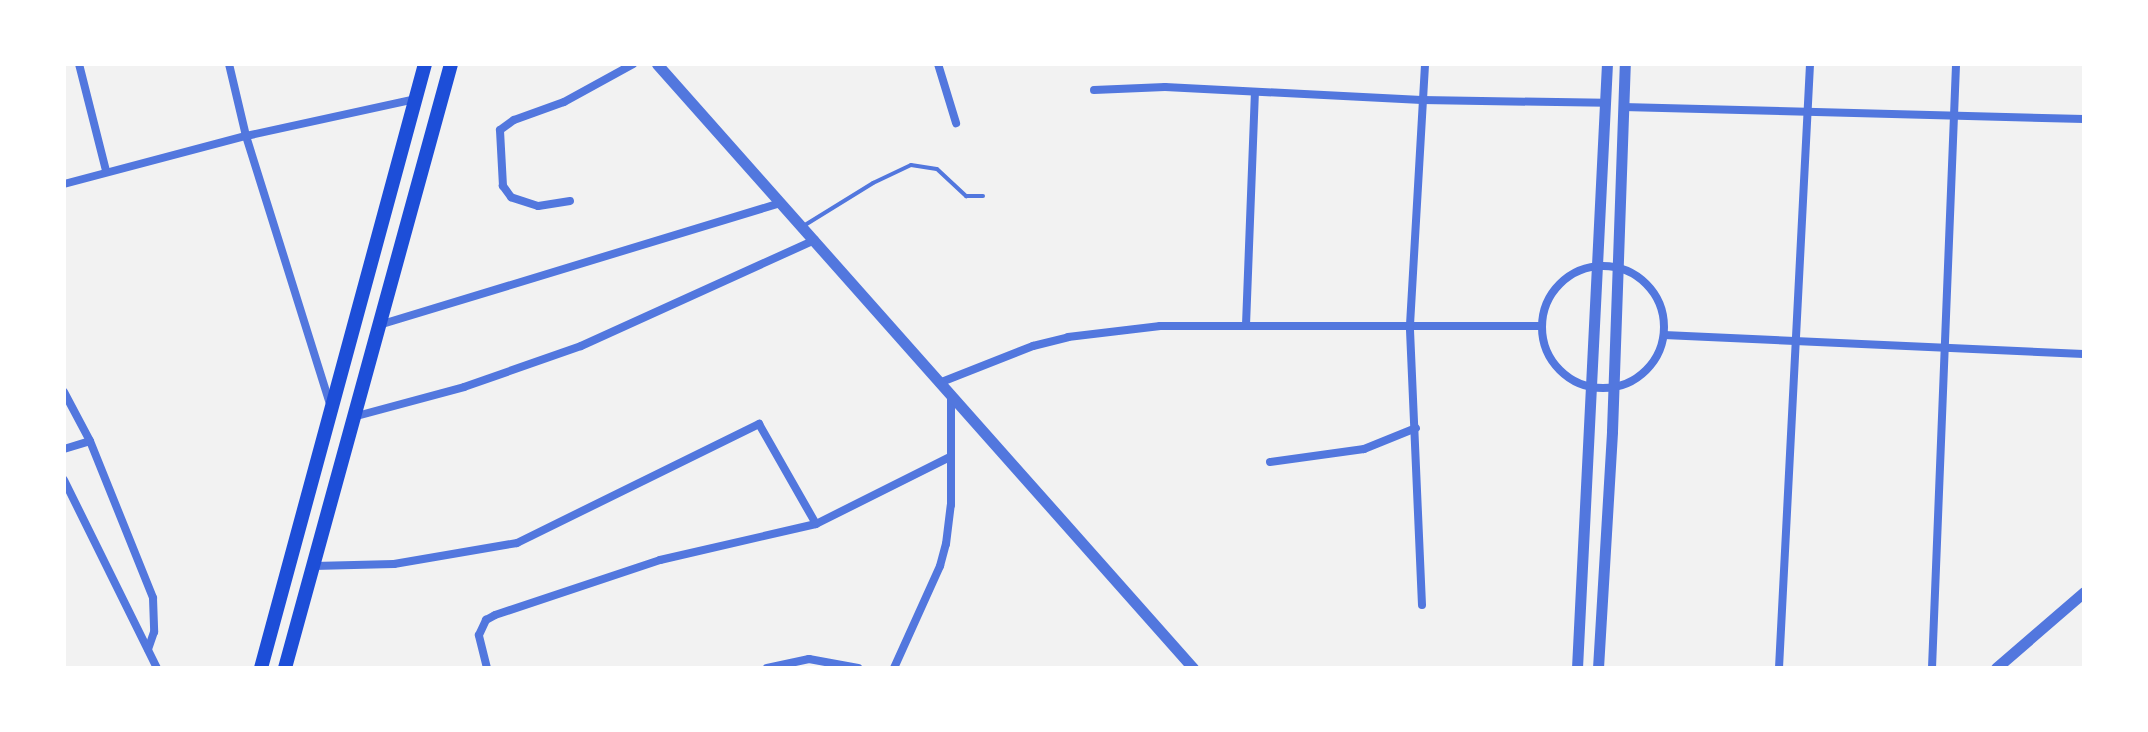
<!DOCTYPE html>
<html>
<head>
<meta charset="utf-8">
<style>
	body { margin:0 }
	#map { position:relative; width:2148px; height:732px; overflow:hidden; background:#f2f2f2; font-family:Literata,serif }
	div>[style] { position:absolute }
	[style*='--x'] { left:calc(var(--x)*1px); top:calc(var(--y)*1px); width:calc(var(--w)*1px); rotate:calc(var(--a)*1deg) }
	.service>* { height:4px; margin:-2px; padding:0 2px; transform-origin:2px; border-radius:2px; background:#5277de }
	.minor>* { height:8px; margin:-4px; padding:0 4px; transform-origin:4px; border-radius:4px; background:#5277de }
	.minor>.ring { margin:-4px; padding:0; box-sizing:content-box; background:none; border:8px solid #5277de; border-radius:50% }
	.tertiary>* { height:11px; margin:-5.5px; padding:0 5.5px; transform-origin:5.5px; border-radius:5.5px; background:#5277de }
	.primary>* { height:14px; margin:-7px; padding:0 7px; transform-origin:7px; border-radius:7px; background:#1d4ed8 }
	span { translate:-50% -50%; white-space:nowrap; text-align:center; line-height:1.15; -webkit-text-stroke:6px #fff; paint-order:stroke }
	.frame { position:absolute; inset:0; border:66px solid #fff; pointer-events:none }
</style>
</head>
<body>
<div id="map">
	<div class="service">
		<div style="--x:805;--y:225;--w:80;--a:-31.7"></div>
		<div style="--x:873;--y:183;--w:42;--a:-25.3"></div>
		<div style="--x:911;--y:165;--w:26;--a:9"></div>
		<div style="--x:937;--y:169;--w:40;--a:43"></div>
		<div style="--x:966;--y:196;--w:17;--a:0"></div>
	</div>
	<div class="minor">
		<div style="--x:79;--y:64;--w:110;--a:75.8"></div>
		<div style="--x:229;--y:64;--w:74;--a:76.7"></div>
		<div style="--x:246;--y:136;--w:281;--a:72.6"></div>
		<div style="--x:938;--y:64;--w:62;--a:73"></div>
		<div style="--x:1094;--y:90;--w:71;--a:-2.4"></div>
		<div style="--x:1165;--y:87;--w:257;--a:2.9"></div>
		<div style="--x:1422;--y:100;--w:183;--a:0.9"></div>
		<div style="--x:1623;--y:107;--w:461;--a:1.5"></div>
		<div style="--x:64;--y:184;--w:188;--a:-14.8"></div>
		<div style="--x:246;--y:136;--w:173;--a:-12.3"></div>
		<div style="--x:570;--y:201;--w:32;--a:171"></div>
		<div style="--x:538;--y:206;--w:28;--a:-162"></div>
		<div style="--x:511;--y:197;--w:14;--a:-126"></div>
		<div style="--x:503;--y:186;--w:56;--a:-93.1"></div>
		<div style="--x:500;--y:130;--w:17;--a:-36"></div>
		<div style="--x:514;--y:120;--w:53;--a:-19.8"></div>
		<div style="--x:564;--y:102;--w:79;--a:-28.8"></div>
		<div class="ring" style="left:1542px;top:266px;width:114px;height:114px"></div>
		<div style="--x:379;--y:325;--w:419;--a:-16.9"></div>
		<div style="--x:1246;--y:325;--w:233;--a:-87.8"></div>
		<div style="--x:1664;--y:335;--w:420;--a:2.6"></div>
		<div style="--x:939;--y:383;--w:101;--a:-21.5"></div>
		<div style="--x:1033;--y:346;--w:36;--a:-14"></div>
		<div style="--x:1068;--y:337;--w:93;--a:-6.8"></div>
		<div style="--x:1160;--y:326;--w:381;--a:0"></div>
		<div style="--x:64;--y:392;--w:55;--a:62"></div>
		<div style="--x:90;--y:441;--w:169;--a:68.1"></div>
		<div style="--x:153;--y:598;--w:34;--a:88"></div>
		<div style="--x:154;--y:632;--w:18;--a:109"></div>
		<div style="--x:353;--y:417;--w:115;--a:-15.1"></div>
		<div style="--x:464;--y:387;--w:124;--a:-19.3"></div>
		<div style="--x:581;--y:346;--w:257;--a:-24.4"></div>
		<div style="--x:64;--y:449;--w:27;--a:-17"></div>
		<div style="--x:1270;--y:462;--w:95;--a:-7.9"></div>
		<div style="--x:1364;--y:449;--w:56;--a:-22"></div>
		<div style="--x:64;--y:480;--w:210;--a:63.7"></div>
		<div style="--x:314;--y:566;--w:80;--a:-1.4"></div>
		<div style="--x:394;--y:564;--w:125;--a:-9.7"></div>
		<div style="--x:517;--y:543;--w:270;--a:-26.2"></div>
		<div style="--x:759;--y:424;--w:115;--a:60.3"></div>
		<div style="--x:1422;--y:605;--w:280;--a:-92.5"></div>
		<div style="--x:1410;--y:325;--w:261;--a:-86.7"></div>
		<div style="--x:487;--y:668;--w:34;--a:-104"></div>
		<div style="--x:479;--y:635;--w:17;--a:-65"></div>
		<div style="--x:486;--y:620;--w:10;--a:-29"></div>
		<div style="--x:495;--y:615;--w:174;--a:-18.4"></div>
		<div style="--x:660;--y:560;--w:160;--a:-13"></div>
		<div style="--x:816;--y:524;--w:150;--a:-26.6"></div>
		<div style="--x:767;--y:668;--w:43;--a:-12.1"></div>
		<div style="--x:809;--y:659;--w:50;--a:10.4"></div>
		<div style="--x:894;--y:668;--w:112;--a:-65.7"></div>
		<div style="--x:940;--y:566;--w:23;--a:-75"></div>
		<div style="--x:946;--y:544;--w:39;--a:-83"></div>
		<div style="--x:951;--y:505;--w:109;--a:-90"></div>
		<div style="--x:1779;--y:668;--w:605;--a:-87.06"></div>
		<div style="--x:1932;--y:668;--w:604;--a:-87.72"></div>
	</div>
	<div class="tertiary">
		<div style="--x:657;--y:64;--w:808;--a:48.41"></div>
		<div style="--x:1577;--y:668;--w:605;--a:-87.16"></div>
		<div style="--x:1598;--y:668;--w:237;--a:-86.6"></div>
		<div style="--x:1612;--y:431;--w:367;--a:-88"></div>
		<div style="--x:1996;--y:668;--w:116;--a:-40.8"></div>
	</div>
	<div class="primary">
		<div style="--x:261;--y:668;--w:626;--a:-74.81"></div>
		<div style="--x:285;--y:668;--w:626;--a:-74.63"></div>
	</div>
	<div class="frame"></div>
</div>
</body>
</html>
